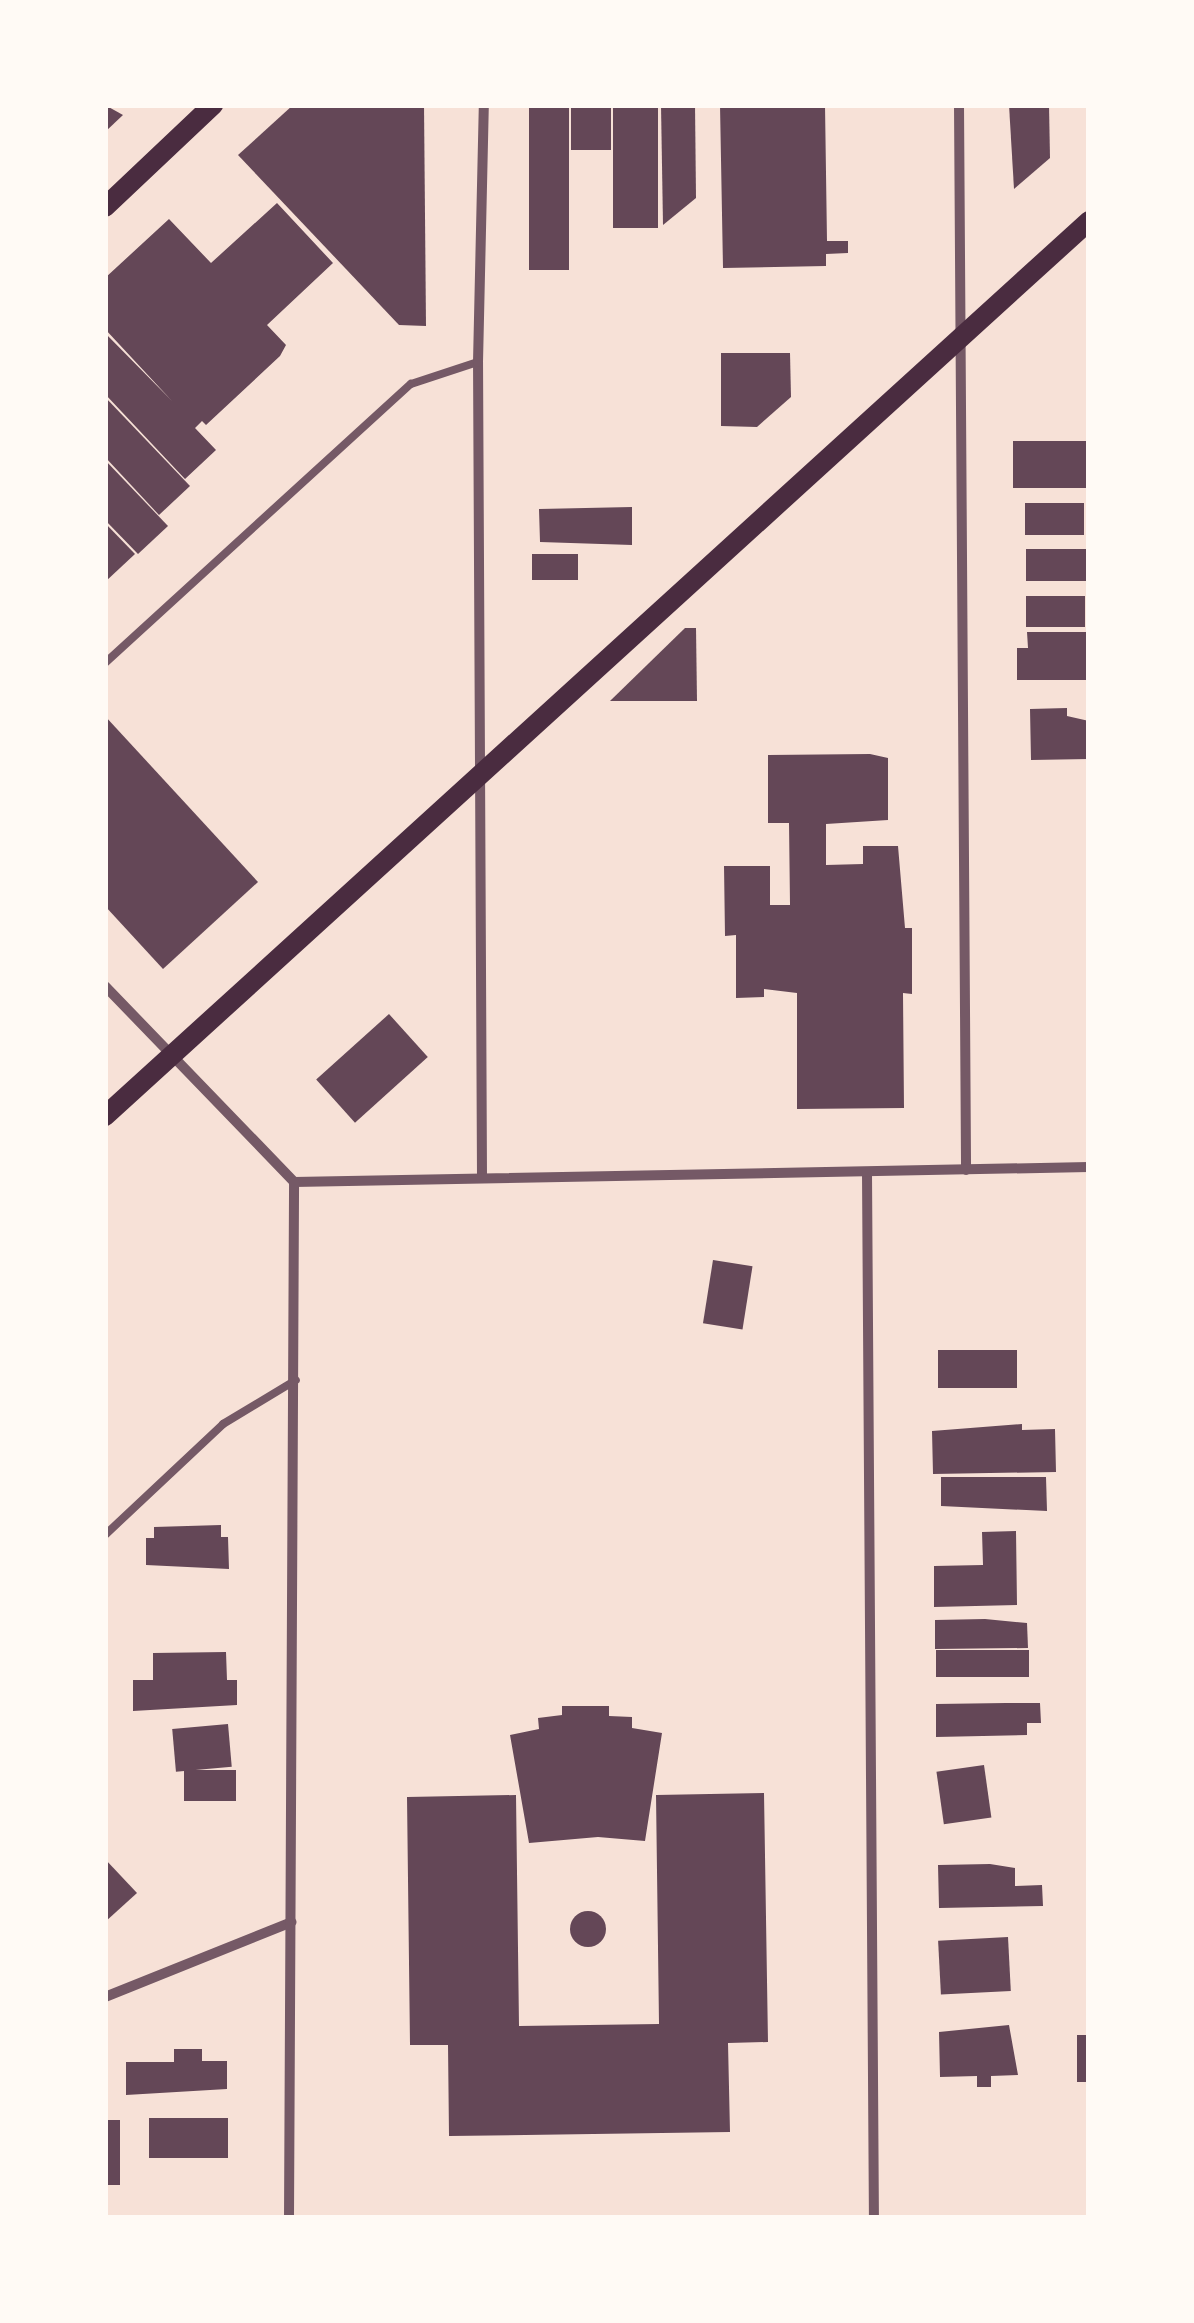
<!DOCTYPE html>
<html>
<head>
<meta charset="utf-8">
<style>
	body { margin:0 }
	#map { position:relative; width:1194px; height:2323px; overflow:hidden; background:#f7e1d7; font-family:"Public Sans",sans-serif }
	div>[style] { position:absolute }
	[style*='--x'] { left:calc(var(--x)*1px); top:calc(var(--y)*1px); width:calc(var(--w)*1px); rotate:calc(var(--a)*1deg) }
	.building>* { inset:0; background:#644757; transform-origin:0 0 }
	.round { border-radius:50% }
	.service>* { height:8px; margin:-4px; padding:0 4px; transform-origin:4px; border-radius:4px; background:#755966 }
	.minor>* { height:10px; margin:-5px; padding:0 5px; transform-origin:5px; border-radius:5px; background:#755966 }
	.secondary>* { height:20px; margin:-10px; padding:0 10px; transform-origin:10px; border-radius:10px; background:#4a2c40 }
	span { translate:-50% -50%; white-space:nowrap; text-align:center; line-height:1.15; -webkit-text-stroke:10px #fffaf5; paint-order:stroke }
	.frame { position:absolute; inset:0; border:108px solid #fffaf5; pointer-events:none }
</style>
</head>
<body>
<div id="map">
	<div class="building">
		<div style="clip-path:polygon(105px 105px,123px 115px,105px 132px)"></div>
		<div style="clip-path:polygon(293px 105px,424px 105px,426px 326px,399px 325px,238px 155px)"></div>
		<div style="left:529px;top:105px;width:40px;height:165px"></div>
		<div style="left:571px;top:105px;width:40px;height:45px"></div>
		<div style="left:613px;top:105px;width:45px;height:123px"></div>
		<div style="clip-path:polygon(661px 105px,695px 105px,696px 198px,663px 225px)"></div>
		<div style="clip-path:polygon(720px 105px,825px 105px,827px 241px,848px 241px,848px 253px,826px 254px,826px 266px,723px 268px)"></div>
		<div style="clip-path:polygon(1009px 105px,1049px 105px,1050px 158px,1014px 189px)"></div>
		<div style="clip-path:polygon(277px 203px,333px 263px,267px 325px,286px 345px,280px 356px,206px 425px,202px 421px,195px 428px,216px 450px,185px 479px,105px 394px,105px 333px,172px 401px,105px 329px,105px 278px,169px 219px,211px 263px)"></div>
		<div style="clip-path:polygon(721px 353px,790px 353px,791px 397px,757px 427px,721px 426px)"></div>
		<div style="clip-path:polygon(105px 397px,190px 486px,159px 515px,105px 457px)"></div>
		<div style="left:1089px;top:441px;width:47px;height:76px;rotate:90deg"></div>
		<div style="clip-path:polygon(105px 460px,168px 526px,138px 554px,105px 520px)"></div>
		<div style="left:1025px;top:503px;width:59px;height:32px"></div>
		<div style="clip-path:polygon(632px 507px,632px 545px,540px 542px,539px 509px)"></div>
		<div style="clip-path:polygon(105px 523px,135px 554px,105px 582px)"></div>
		<div style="left:1026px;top:549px;width:63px;height:32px"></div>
		<div style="left:532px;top:554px;width:46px;height:26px"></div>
		<div style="left:1026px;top:596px;width:59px;height:31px"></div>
		<div style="clip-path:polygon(685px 628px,696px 628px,697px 701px,610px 701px)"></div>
		<div style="clip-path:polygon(1027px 632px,1089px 632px,1089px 680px,1017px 680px,1017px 648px,1028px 648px)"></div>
		<div style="clip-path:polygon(1067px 708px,1067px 716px,1089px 721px,1089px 759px,1031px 760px,1030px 709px)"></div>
		<div style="clip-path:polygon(105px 716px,258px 882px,163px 969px,105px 906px)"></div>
		<div style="clip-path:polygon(870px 754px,888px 758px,888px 820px,826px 824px,826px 865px,863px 864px,863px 846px,898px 846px,905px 928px,912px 928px,912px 994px,903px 993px,904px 1108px,797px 1109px,797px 993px,764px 989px,764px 997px,736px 998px,736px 935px,725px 936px,724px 866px,770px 866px,770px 905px,790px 905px,789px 823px,768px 823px,768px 755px)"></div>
		<div style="left:389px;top:1014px;width:58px;height:98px;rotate:48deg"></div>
		<div style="left:713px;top:1260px;width:40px;height:64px;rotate:9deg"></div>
		<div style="left:1017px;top:1350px;width:38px;height:79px;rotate:90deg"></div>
		<div style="clip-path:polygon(1022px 1424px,1022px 1430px,1055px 1429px,1056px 1472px,933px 1474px,932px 1431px)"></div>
		<div style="clip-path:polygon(941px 1477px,1046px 1477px,1047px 1511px,941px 1506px)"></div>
		<div style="clip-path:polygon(221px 1525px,221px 1537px,228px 1537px,229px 1569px,146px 1565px,146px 1538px,154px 1538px,154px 1527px)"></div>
		<div style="clip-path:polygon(1016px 1531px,1017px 1605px,934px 1607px,934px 1566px,983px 1565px,982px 1532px)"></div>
		<div style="clip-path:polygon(985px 1619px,1027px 1623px,1028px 1648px,935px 1649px,935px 1620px)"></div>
		<div style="left:1029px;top:1650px;width:27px;height:93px;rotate:90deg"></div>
		<div style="clip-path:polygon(226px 1652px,227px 1680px,237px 1680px,237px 1705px,133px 1711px,133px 1680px,153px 1680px,153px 1653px)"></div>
		<div style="clip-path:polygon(1006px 1703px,1040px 1703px,1041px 1723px,1027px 1723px,1027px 1735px,936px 1737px,936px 1704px)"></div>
		<div style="clip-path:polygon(562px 1706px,609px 1706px,609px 1716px,632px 1717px,632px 1728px,662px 1733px,645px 1841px,598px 1837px,529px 1843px,510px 1735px,539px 1729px,538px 1718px,562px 1715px)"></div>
		<div style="left:228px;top:1724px;width:43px;height:56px;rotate:85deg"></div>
		<div style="left:984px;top:1765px;width:53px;height:48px;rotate:82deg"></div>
		<div style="left:184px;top:1770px;width:52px;height:31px"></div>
		<div style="clip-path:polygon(764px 1793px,768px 2042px,728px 2043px,730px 2132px,449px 2136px,448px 2045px,410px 2045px,407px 1797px,516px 1795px,519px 2026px,659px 2024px,656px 1795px)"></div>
		<div style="clip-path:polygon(105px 1859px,137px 1893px,105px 1922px)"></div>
		<div style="clip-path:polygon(990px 1864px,1015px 1868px,1015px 1886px,1042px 1885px,1043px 1906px,939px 1908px,938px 1865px)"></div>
		<div class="round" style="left:570px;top:1911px;width:36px;height:36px"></div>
		<div style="left:1008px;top:1937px;width:54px;height:70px;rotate:87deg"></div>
		<div style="clip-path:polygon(1009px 2025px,1018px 2075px,991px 2076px,991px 2087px,977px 2087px,977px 2076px,940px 2077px,939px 2032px)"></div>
		<div style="left:1089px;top:2035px;width:47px;height:12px;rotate:90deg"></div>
		<div style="clip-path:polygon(174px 2049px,202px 2049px,202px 2061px,227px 2061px,227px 2089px,126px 2095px,126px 2062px,174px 2062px)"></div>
		<div style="left:228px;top:2118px;width:40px;height:79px;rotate:90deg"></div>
		<div style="left:105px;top:2120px;width:15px;height:65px"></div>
	</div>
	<div class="service">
		<div style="--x:105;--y:663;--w:414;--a:-42.4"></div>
		<div style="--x:411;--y:384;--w:71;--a:-18.2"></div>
		<div style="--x:105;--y:1535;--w:162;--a:-43.2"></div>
		<div style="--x:223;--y:1424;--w:85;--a:-31.1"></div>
	</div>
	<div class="minor">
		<div style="--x:959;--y:105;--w:1065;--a:89.62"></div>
		<div style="--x:105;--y:986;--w:272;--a:46"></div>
		<div style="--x:867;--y:1173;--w:1045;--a:89.62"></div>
		<div style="--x:482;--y:1175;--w:813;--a:-90.28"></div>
		<div style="--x:478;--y:362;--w:257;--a:-88.7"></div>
		<div style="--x:294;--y:1182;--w:795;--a:-1.08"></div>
		<div style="--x:105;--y:1997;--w:201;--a:-21.9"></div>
		<div style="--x:289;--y:2218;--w:1036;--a:-89.72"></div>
	</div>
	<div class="secondary">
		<div style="--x:105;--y:207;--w:149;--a:-43.4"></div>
		<div style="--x:105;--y:1116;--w:1330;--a:-42.29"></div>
	</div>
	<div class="frame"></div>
</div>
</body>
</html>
